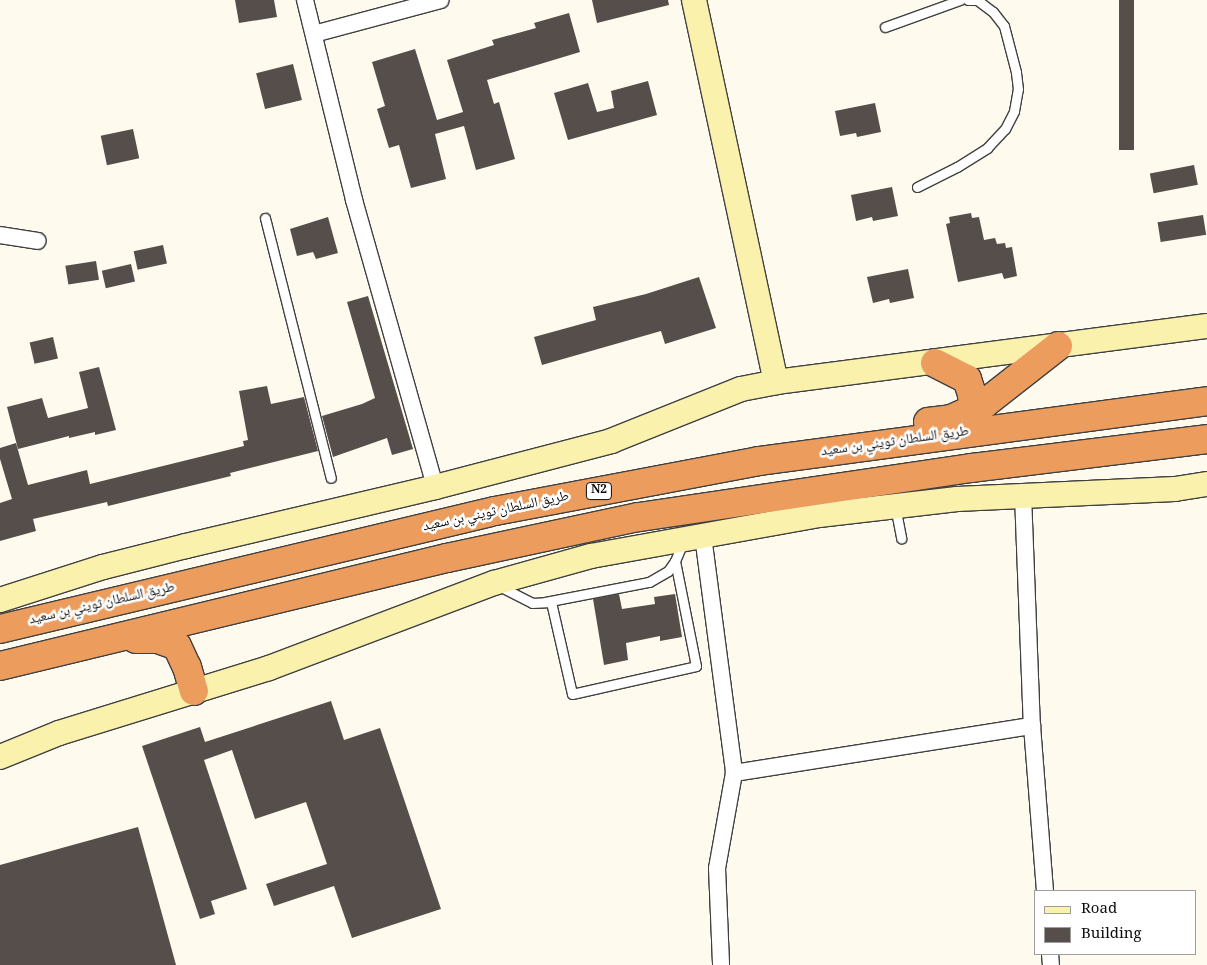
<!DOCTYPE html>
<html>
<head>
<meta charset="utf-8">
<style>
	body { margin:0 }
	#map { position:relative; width:1207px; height:965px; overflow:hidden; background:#fefbee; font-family:Georgia,"Noto Naskh Arabic",serif }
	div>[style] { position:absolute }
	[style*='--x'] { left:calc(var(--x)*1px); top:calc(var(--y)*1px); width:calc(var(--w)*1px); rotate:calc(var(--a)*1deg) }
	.building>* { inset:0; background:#554e4a; transform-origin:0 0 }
	.roads { filter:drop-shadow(1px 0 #404040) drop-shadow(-1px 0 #404040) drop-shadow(0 1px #404040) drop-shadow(0 -1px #404040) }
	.lane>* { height:9px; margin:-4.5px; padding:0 4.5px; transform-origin:4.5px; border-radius:4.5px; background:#fff }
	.street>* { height:16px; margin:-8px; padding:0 8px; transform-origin:8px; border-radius:8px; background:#fff }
	.secondary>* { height:24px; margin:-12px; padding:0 12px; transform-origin:12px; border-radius:12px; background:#faf1ad }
	.highway>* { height:28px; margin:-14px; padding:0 14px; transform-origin:14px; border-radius:14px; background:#ec9d5e }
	span { translate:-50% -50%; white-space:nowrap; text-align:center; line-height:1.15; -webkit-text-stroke:5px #fff; paint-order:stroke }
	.shield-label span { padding:1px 4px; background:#fff; border:1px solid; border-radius:4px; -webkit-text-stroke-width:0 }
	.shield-label { font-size:12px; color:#0d0d0d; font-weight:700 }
	.street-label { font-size:14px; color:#0d0d0d }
	.legend { position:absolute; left:1034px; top:890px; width:162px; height:65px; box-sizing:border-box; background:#fff; border:1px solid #9e9e9e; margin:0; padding:6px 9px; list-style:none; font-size:15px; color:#0d0d0d }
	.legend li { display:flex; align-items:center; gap:10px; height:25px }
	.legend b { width:25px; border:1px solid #9e9e9e }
</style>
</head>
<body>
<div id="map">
	<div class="building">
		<div style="clip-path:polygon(235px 0,274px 0,277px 17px,239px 23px)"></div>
		<div style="clip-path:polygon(592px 0,668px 0,669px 5px,597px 23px)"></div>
		<div style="left:1119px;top:0;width:15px;height:150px"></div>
		<div style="clip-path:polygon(569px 13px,580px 52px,487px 80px,494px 104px,499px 102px,515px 159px,476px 170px,464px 126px,435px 134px,446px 179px,411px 188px,399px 145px,389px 148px,377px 109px,385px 106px,372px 62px,415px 49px,437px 120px,463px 112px,447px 60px,494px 45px,492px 40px,536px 28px,534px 23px)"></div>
		<div style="left:293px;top:64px;width:37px;height:38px;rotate:76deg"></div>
		<div style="clip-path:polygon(648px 81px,657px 115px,568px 140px,554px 93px,588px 83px,597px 112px,614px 108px,611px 91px)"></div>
		<div style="clip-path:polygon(875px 103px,881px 132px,857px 137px,856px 133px,840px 136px,835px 111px)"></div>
		<div style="left:133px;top:129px;width:30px;height:33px;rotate:78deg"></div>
		<div style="left:1194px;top:165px;width:20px;height:45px;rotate:79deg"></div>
		<div style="clip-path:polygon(892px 187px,898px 216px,873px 221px,872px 217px,856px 221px,851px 195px)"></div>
		<div style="clip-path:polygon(971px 213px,972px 218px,979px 217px,984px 240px,995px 238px,997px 244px,1005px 243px,1006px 248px,1012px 247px,1017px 276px,1004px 279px,1002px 273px,958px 282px,946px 224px,950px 223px,949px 217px)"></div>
		<div style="left:1203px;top:215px;width:20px;height:46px;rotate:81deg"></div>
		<div style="clip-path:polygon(328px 217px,338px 253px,316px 259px,313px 252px,297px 256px,290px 229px)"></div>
		<div style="left:163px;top:245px;width:19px;height:30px;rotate:78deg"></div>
		<div style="left:96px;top:261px;width:19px;height:31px;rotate:81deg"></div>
		<div style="left:131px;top:264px;width:18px;height:30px;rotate:77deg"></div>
		<div style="clip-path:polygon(908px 269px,914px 298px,890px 303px,889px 299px,873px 303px,867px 277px)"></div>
		<div style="clip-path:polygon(699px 277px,716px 328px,665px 344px,661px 331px,542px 365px,534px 337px,596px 320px,593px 307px,646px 294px)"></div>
		<div style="clip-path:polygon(368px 296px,413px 449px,392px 455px,387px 438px,333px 457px,322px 416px,362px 404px,375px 398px,347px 302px)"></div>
		<div style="left:53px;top:337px;width:22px;height:24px;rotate:77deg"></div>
		<div style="clip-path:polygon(99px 367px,116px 430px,95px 435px,95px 432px,69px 438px,69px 436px,18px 449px,7px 407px,42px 398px,48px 418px,88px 408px,79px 372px)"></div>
		<div style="clip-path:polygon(267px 386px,271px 404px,304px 397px,318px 451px,230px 473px,231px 476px,108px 506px,107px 502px,33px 519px,36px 531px,0 541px,0 503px,12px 499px,0 459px,0 448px,16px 443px,28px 485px,87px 470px,90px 484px,244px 446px,243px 441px,248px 440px,239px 391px)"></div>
		<div style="clip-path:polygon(619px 594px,622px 609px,655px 604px,654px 597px,675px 594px,682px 637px,660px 641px,660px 636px,626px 643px,628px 660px,604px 665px,593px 599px)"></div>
		<div style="clip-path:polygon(331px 701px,344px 740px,380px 728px,441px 909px,352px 938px,334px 886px,274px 906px,266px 884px,327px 864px,306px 802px,255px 819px,232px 750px,204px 760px,247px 889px,211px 901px,215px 914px,200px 919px,142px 746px,200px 727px,205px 742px)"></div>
		<div style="clip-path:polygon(138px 827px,176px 965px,0 965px,0 865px)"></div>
	</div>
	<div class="roads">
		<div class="lane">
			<div style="--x:885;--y:27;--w:80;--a:-19.8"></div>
			<div style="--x:917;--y:187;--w:45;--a:-26.6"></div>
			<div style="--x:957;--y:167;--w:36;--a:-32"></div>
			<div style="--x:987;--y:148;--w:26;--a:-47"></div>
			<div style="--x:1005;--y:129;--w:20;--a:-63"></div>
			<div style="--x:1014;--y:111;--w:22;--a:-80"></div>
			<div style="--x:1018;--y:89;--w:17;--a:-97"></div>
			<div style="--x:1016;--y:72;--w:48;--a:-104.6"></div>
			<div style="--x:1004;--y:26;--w:18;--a:-128"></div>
			<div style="--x:993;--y:12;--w:20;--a:-143"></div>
			<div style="--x:977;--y:0;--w:9;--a:180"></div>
			<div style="--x:265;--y:218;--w:268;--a:75.8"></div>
			<div style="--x:895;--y:506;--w:33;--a:79"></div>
			<div style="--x:499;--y:586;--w:37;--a:27"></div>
			<div style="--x:532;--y:603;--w:19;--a:-3"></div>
			<div style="--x:551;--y:602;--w:94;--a:77.1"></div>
			<div style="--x:572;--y:694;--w:127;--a:-12.7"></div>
			<div style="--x:696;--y:666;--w:107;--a:-101.3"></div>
			<div style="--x:675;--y:561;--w:21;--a:-67"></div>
			<div style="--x:545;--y:602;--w:106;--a:-10.9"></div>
			<div style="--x:649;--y:582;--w:22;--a:-30"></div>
			<div style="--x:668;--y:571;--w:12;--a:-55"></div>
		</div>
		<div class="street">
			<div style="--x:305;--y:0;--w:206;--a:76.2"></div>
			<div style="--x:354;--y:200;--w:298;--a:74.2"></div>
			<div style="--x:314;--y:34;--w:131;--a:-15"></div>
			<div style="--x:0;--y:235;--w:38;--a:9"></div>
			<div style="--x:1023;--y:495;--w:231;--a:87.8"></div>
			<div style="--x:1032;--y:726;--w:166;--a:85.5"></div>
			<div style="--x:703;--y:536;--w:239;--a:82.5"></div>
			<div style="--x:734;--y:773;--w:97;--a:100.1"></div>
			<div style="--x:717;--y:868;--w:97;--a:87.6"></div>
			<div style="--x:734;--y:773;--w:302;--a:-9"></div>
			<div style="--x:1050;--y:954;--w:11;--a:85"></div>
		</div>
		<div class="secondary">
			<div style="--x:694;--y:0;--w:391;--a:77.9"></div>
			<div style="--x:0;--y:600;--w:108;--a:-17.8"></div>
			<div style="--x:103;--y:567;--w:86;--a:-14.2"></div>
			<div style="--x:186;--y:546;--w:256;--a:-13.3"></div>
			<div style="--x:435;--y:487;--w:182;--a:-14.6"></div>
			<div style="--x:611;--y:441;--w:140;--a:-21.8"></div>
			<div style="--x:741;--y:389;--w:36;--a:-11"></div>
			<div style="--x:776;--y:382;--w:435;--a:-7.4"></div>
			<div style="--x:0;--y:757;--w:64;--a:-22.1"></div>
			<div style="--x:59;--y:733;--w:220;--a:-17.2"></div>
			<div style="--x:269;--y:668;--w:241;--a:-20.7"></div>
			<div style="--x:494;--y:583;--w:101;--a:-15.6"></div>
			<div style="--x:591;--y:556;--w:232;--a:-10.2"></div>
			<div style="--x:819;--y:515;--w:139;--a:-6.6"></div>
			<div style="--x:957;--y:499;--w:218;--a:-2.6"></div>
			<div style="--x:1175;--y:489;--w:32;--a:-9"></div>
		</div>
		<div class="highway">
			<div style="--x:935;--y:363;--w:36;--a:27"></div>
			<div style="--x:967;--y:379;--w:16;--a:72"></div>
			<div style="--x:972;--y:394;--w:16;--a:86"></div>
			<div style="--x:928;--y:422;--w:23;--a:-7"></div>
			<div style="--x:951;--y:419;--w:36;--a:-24"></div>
			<div style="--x:984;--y:404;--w:94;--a:-38.1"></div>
			<div style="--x:0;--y:629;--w:509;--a:-13.41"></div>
			<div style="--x:495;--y:511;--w:269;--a:-10.7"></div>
			<div style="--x:759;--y:461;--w:452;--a:-7.6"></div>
			<div style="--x:136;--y:639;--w:22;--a:0"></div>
			<div style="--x:158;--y:639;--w:20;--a:20"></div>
			<div style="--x:177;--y:646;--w:23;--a:65"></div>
			<div style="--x:187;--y:667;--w:25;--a:74"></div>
			<div style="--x:0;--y:666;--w:460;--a:-13.6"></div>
			<div style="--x:447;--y:558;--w:196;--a:-12.1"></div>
			<div style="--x:639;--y:517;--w:337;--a:-8.4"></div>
			<div style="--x:972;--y:468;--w:237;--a:-7"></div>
		</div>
	</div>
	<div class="shield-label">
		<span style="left:599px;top:491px">N2</span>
	</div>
	<div class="street-label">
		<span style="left:895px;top:442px;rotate:-8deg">طريق السلطان ثويني بن سعيد</span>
		<span style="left:496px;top:512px;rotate:-12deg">طريق السلطان ثويني بن سعيد</span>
		<span style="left:102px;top:604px;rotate:-13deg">طريق السلطان ثويني بن سعيد</span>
	</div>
	<ul class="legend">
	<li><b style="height:6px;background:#faf1ad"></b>Road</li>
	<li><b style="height:14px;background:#554e4a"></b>Building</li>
	</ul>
</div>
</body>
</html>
